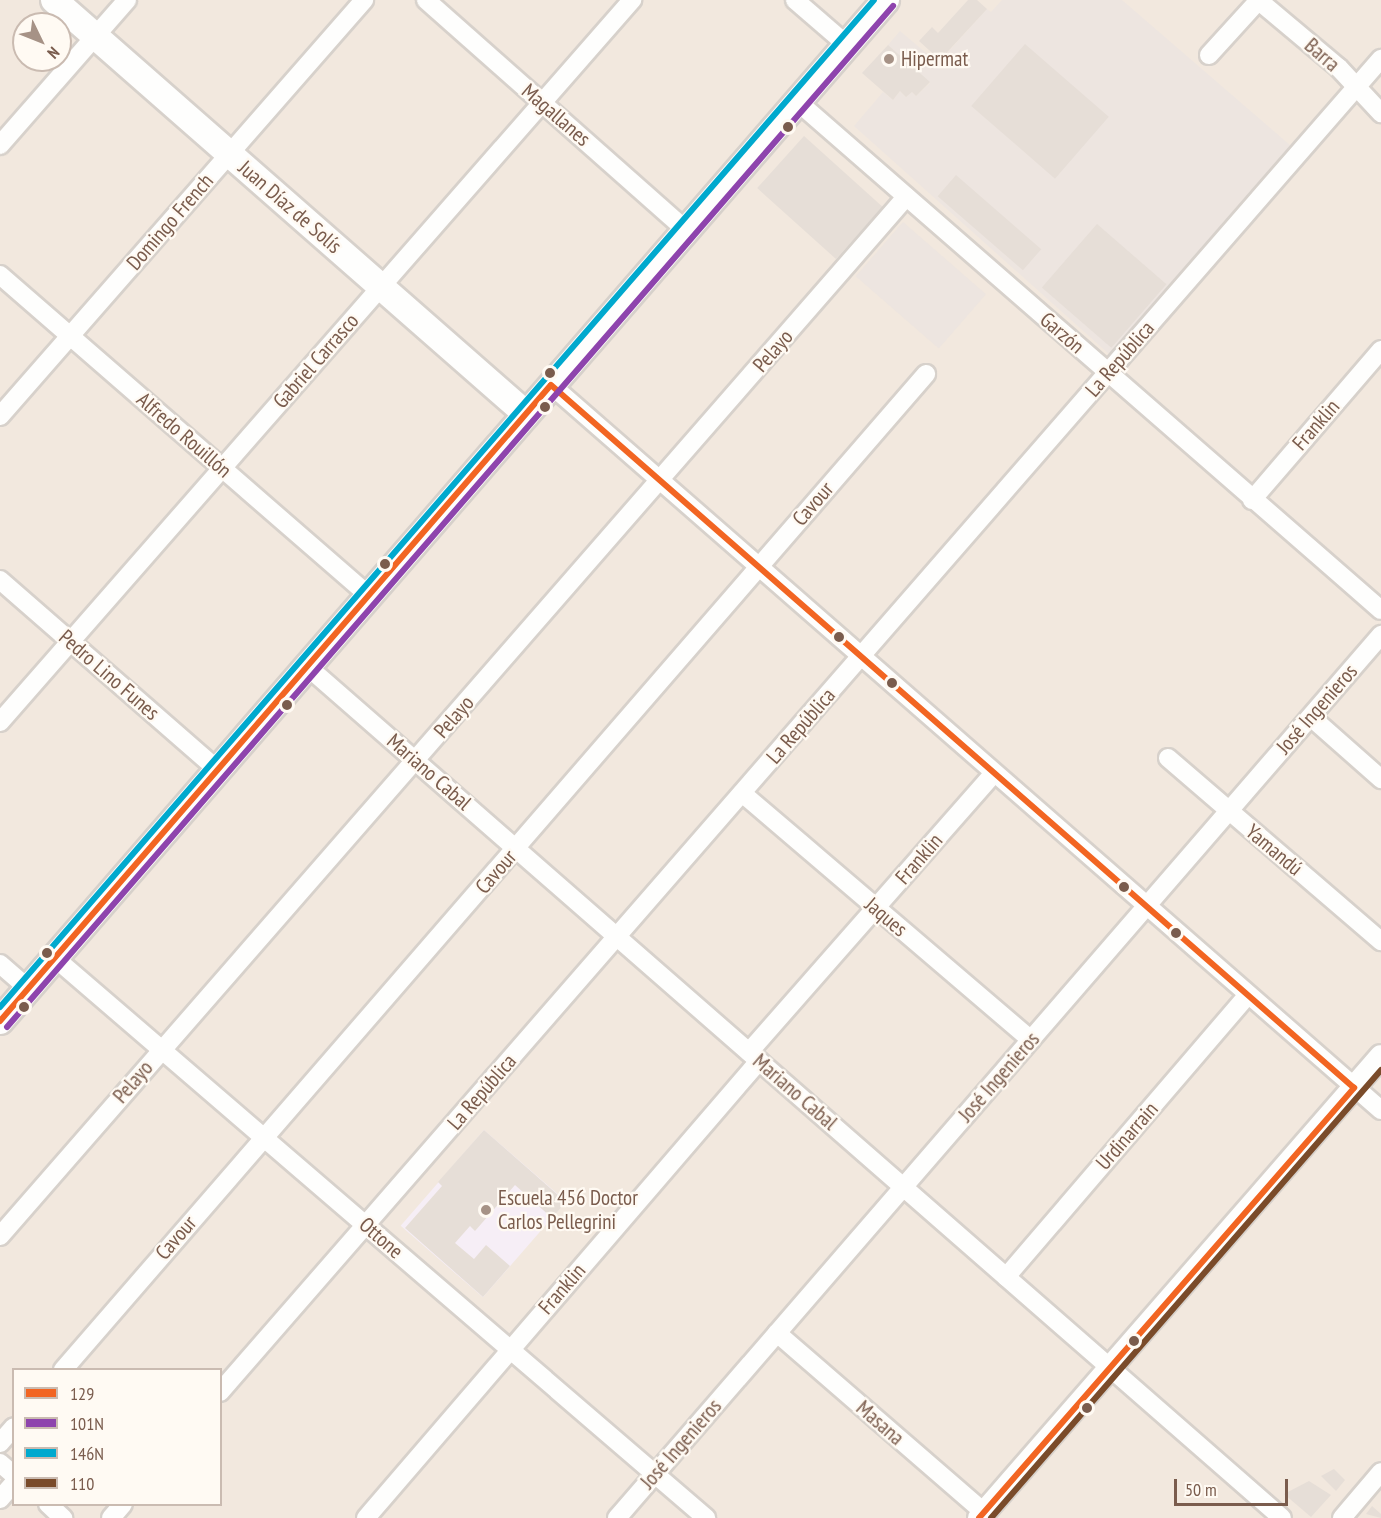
<!DOCTYPE html>
<html>
<head>
<meta charset="utf-8">
<style>
	body { margin:0 }
	#map { position:relative; width:1381px; height:1518px; overflow:hidden; background:#f9f5f0; font-family:"PT Sans Narrow",sans-serif }
	div>[style] { position:absolute }
	[style*='--x'] { left:calc(var(--x)*1px); top:calc(var(--y)*1px); width:calc(var(--w)*1px); rotate:calc(var(--a)*1deg) }
	.residential>* { inset:0; background:#f2e8de }
	.industrial>* { inset:0; background:#ede5e0; transform-origin:0 0 }
	.education>* { inset:0; background:#f6eef6; transform-origin:0 0 }
	.building>* { inset:0; background:#e6ded7; transform-origin:0 0 }
	.roads { filter:drop-shadow(2px 0 #d7d1cb) drop-shadow(-2px 0 #d7d1cb) drop-shadow(0 2px #d7d1cb) drop-shadow(0 -2px #d7d1cb) }
	.minor>* { height:18px; margin:-9px; padding:0 9px; transform-origin:9px; border-radius:9px; background:#fefefd }
	.tertiary>* { height:22px; margin:-11px; padding:0 11px; transform-origin:11px; border-radius:11px; background:#fefefd }
	.secondary>* { height:26px; margin:-13px; padding:0 13px; transform-origin:13px; border-radius:13px; background:#fefefd }
	.bus-1>* { height:6px; margin:-3px; padding:0 3px; transform-origin:3px; border-radius:3px; background:#f26522 }
	.bus-2>* { height:6px; margin:-3px; padding:0 3px; transform-origin:3px; border-radius:3px; background:#8e44ad }
	.bus-3>* { height:6px; margin:-3px; padding:0 3px; transform-origin:3px; border-radius:3px; background:#00a9ce }
	.bus-4>* { height:6px; margin:-3px; padding:0 3px; transform-origin:3px; border-radius:3px; background:#7a4b2a }
	.dots>* { width:16px; height:16px; translate:-50% -50%; box-sizing:border-box; border:3px solid #fffaf3; border-radius:50% }
	span { translate:-50% -50%; white-space:nowrap; text-align:center; line-height:1.15; -webkit-text-stroke:4.5px #fffaf3; paint-order:stroke }
	.street-label { font-size:21px; color:#7a5c4d }
	.poi-label { font-size:21px; color:#7a5c4d }
	.left { translate:0 -50%; text-align:left }
	.legend { position:absolute; left:12px; top:1368px; width:210px; height:138px; box-sizing:border-box; background:#fffaf3; border:2px solid #cabbb1; margin:0; padding:8px 10px; list-style:none; font-size:18px; color:#7a5c4d }
	.legend li { display:flex; align-items:center; gap:12px; height:30px }
	.legend b { width:30px; border:2px solid #cabbb1 }
	.north { position:absolute; left:12px; top:12px; width:60px; height:60px; box-sizing:border-box; background:#fffaf3; border:2px solid #cabbb1; border-radius:50%; rotate:133deg; font-size:16px; font-weight:700; line-height:24px; text-align:center; color:#7a5c4d }
	.north::after { content:''; display:block; margin:auto; width:21px; height:27px; background:#a69286; clip-path:polygon(50% 0,100% 100%,50% 72%,0 100%) }
	.scale { position:absolute; left:1174px; top:1479px; width:114px; height:27px; box-sizing:border-box; border:3px solid #7a5c4d; border-top:0; padding-left:8px; font-size:18px; line-height:21px; white-space:nowrap; color:#7a5c4d; -webkit-text-stroke:4px #fffaf3; paint-order:stroke }
</style>
</head>
<body>
<div id="map">
	<div class="residential">
		<div style="clip-path:polygon(evenodd,0 0,1381px 0,1381px 1518px,0 1518px,0 0,24px 24px,60px 24px,60px 60px,24px 60px,24px 24px,0 0,14px 1370px,220px 1370px,220px 1504px,14px 1504px,14px 1370px)"></div>
	</div>
	<div class="industrial">
		<div style="clip-path:polygon(1002px 0,1122px 0,1291px 146px,1109px 354px,854px 126px,883px 92px,893px 100px,900px 91px,906px 97px,912px 92px,916px 96px,930px 83px,888px 45px,900px 31px,938px 63px,987px 9px,991px 12px)"></div>
		<div style="left:903px;top:222px;width:110px;height:72px;rotate:41deg"></div>
	</div>
	<div class="education">
		<div style="left:484px;top:1130px;width:109px;height:127px;rotate:41deg"></div>
	</div>
	<div class="building">
		<div style="clip-path:polygon(968px 0,977px 0,987px 9px,940px 60px,919px 41px,932px 27px,938px 33px)"></div>
		<div style="left:1025px;top:44px;width:111px;height:82px;rotate:41deg"></div>
		<div style="clip-path:polygon(888px 45px,930px 82px,916px 96px,912px 92px,906px 97px,900px 91px,893px 100px,862px 73px)"></div>
		<div style="left:804px;top:136px;width:106px;height:70px;rotate:42deg"></div>
		<div style="left:956px;top:175px;width:113px;height:28px;rotate:41deg"></div>
		<div style="left:1097px;top:224px;width:92px;height:84px;rotate:41deg"></div>
		<div style="clip-path:polygon(484px 1130px,566px 1202px,552px 1218px,515px 1185px,475px 1231px,470px 1226px,455px 1243px,474px 1259px,486px 1245px,510px 1266px,483px 1297px,405px 1228px,442px 1186px,438px 1182px)"></div>
		<div style="clip-path:polygon(1334px 1469px,1345px 1480px,1336px 1491px,1321px 1476px)"></div>
		<div style="clip-path:polygon(1309px 1481px,1331px 1495px,1311px 1517px,1284px 1494px)"></div>
		<div style="clip-path:polygon(1372px 1506px,1381px 1514px,1381px 1518px,1366px 1514px)"></div>
	</div>
	<div class="roads">
		<div class="minor">
			<div style="--x:426;--y:0;--w:347;--a:41.5"></div>
			<div style="--x:795;--y:0;--w:69;--a:40.9"></div>
			<div style="--x:1258;--y:0;--w:106;--a:40"></div>
			<div style="--x:1339;--y:68;--w:62;--a:47"></div>
			<div style="--x:1209;--y:55;--w:74;--a:-47.7"></div>
			<div style="--x:798;--y:102;--w:773;--a:41.07"></div>
			<div style="--x:0;--y:145;--w:193;--a:-48.8"></div>
			<div style="--x:0;--y:275;--w:489;--a:41"></div>
			<div style="--x:551;--y:385;--w:1102;--a:41.14"></div>
			<div style="--x:0;--y:416;--w:553;--a:-48.81"></div>
			<div style="--x:1252;--y:500;--w:198;--a:-49.3"></div>
			<div style="--x:0;--y:580;--w:289;--a:41.1"></div>
			<div style="--x:308;--y:667;--w:1293;--a:41.14"></div>
			<div style="--x:1311;--y:717;--w:94;--a:41.5"></div>
			<div style="--x:0;--y:722;--w:960;--a:-48.8"></div>
			<div style="--x:1168;--y:758;--w:281;--a:40.7"></div>
			<div style="--x:742;--y:793;--w:380;--a:40.5"></div>
			<div style="--x:55;--y:958;--w:859;--a:40.7"></div>
			<div style="--x:0;--y:964;--w:37;--a:41"></div>
			<div style="--x:749;--y:1052;--w:371;--a:-48.7"></div>
			<div style="--x:0;--y:1236;--w:1379;--a:-48.91"></div>
			<div style="--x:1006;--y:1277;--w:372;--a:-49.4"></div>
			<div style="--x:777;--y:1333;--w:274;--a:40.9"></div>
			<div style="--x:63;--y:1370;--w:1318;--a:-49.09"></div>
			<div style="--x:220;--y:1392;--w:1768;--a:-48.95"></div>
			<div style="--x:0;--y:1443;--w:21;--a:-49"></div>
			<div style="--x:0;--y:1463;--w:18;--a:41"></div>
			<div style="--x:0;--y:1499;--w:21;--a:-49"></div>
			<div style="--x:48;--y:1504;--w:21;--a:43"></div>
			<div style="--x:111;--y:1518;--w:18;--a:-49"></div>
			<div style="--x:366;--y:1518;--w:603;--a:-49.31"></div>
			<div style="--x:617;--y:1518;--w:1168;--a:-49.13"></div>
			<div style="--x:1342;--y:1518;--w:60;--a:-49.7"></div>
		</div>
		<div class="tertiary">
			<div style="--x:979;--y:1518;--w:612;--a:-48.97"></div>
		</div>
		<div class="secondary">
			<div style="--x:54;--y:0;--w:628;--a:41.25"></div>
			<div style="--x:0;--y:1021;--w:1352;--a:-49.05"></div>
		</div>
	</div>
	<div class="bus-1">
		<div style="--x:551;--y:385;--w:1067;--a:41.2"></div>
		<div style="--x:0;--y:1021;--w:841;--a:-49.1"></div>
		<div style="--x:979;--y:1518;--w:571;--a:-48.91"></div>
	</div>
	<div class="bus-2">
		<div style="--x:7;--y:1027;--w:1352;--a:-49.05"></div>
	</div>
	<div class="bus-3">
		<div style="--x:0;--y:1007;--w:1333;--a:-49.04"></div>
	</div>
	<div class="bus-4">
		<div style="--x:991;--y:1518;--w:594;--a:-48.96"></div>
	</div>
	<div class="dots">
		<div style="left:889px;top:59px;background:#a69286"></div>
		<div style="left:788px;top:127px;background:#7a5c4d"></div>
		<div style="left:550px;top:373px;background:#7a5c4d"></div>
		<div style="left:545px;top:407px;background:#7a5c4d"></div>
		<div style="left:385px;top:564px;background:#7a5c4d"></div>
		<div style="left:839px;top:637px;background:#7a5c4d"></div>
		<div style="left:892px;top:683px;background:#7a5c4d"></div>
		<div style="left:287px;top:705px;background:#7a5c4d"></div>
		<div style="left:1124px;top:887px;background:#7a5c4d"></div>
		<div style="left:1176px;top:933px;background:#7a5c4d"></div>
		<div style="left:47px;top:953px;background:#7a5c4d"></div>
		<div style="left:24px;top:1007px;background:#7a5c4d"></div>
		<div style="left:486px;top:1210px;background:#a69286"></div>
		<div style="left:1134px;top:1341px;background:#7a5c4d"></div>
		<div style="left:1087px;top:1408px;background:#7a5c4d"></div>
	</div>
	<div class="street-label">
		<span style="left:1322px;top:55px;rotate:41deg">Barra</span>
		<span style="left:556px;top:115px;rotate:41deg">Magallanes</span>
		<span style="left:290px;top:207px;rotate:41deg">Juan Díaz de Solís</span>
		<span style="left:170px;top:222px;rotate:-49deg">Domingo French</span>
		<span style="left:1062px;top:333px;rotate:41deg">Garzón</span>
		<span style="left:773px;top:351px;rotate:-49deg">Pelayo</span>
		<span style="left:1120px;top:359px;rotate:-49deg">La República</span>
		<span style="left:316px;top:361px;rotate:-49deg">Gabriel Carrasco</span>
		<span style="left:1316px;top:425px;rotate:-49deg">Franklin</span>
		<span style="left:184px;top:435px;rotate:41deg">Alfredo Rouillón</span>
		<span style="left:813px;top:504px;rotate:-49deg">Cavour</span>
		<span style="left:109px;top:675px;rotate:41deg">Pedro Lino Funes</span>
		<span style="left:1317px;top:709px;rotate:-49deg">José Ingenieros</span>
		<span style="left:454px;top:717px;rotate:-49deg">Pelayo</span>
		<span style="left:801px;top:726px;rotate:-49deg">La República</span>
		<span style="left:429px;top:772px;rotate:41deg">Mariano Cabal</span>
		<span style="left:1274px;top:850px;rotate:40deg">Yamandú</span>
		<span style="left:919px;top:859px;rotate:-49deg">Franklin</span>
		<span style="left:496px;top:872px;rotate:-49deg">Cavour</span>
		<span style="left:886px;top:917px;rotate:40deg">Jaques</span>
		<span style="left:999px;top:1077px;rotate:-49deg">José Ingenieros</span>
		<span style="left:133px;top:1082px;rotate:-49deg">Pelayo</span>
		<span style="left:482px;top:1092px;rotate:-49deg">La República</span>
		<span style="left:795px;top:1092px;rotate:41deg">Mariano Cabal</span>
		<span style="left:1127px;top:1136px;rotate:-49deg">Urdinarrain</span>
		<span style="left:176px;top:1238px;rotate:-49deg">Cavour</span>
		<span style="left:381px;top:1238px;rotate:41deg">Ottone</span>
		<span style="left:562px;top:1289px;rotate:-49deg">Franklin</span>
		<span style="left:880px;top:1423px;rotate:41deg">Masana</span>
		<span style="left:681px;top:1444px;rotate:-49deg">José Ingenieros</span>
	</div>
	<div class="poi-label">
		<span class="left" style="left:901px;top:59px">Hipermat</span>
		<span class="left" style="left:498px;top:1210px">Escuela 456 Doctor<br>Carlos Pellegrini</span>
	</div>
	<ul class="legend">
	<li><b style="height:8px;background:#f26522"></b>129</li>
	<li><b style="height:8px;background:#8e44ad"></b>101N</li>
	<li><b style="height:8px;background:#00a9ce"></b>146N</li>
	<li><b style="height:8px;background:#7a4b2a"></b>110</li>
	</ul>
	<div class="north">N</div>
	<div class="scale">50 m</div>
</div>
</body>
</html>
